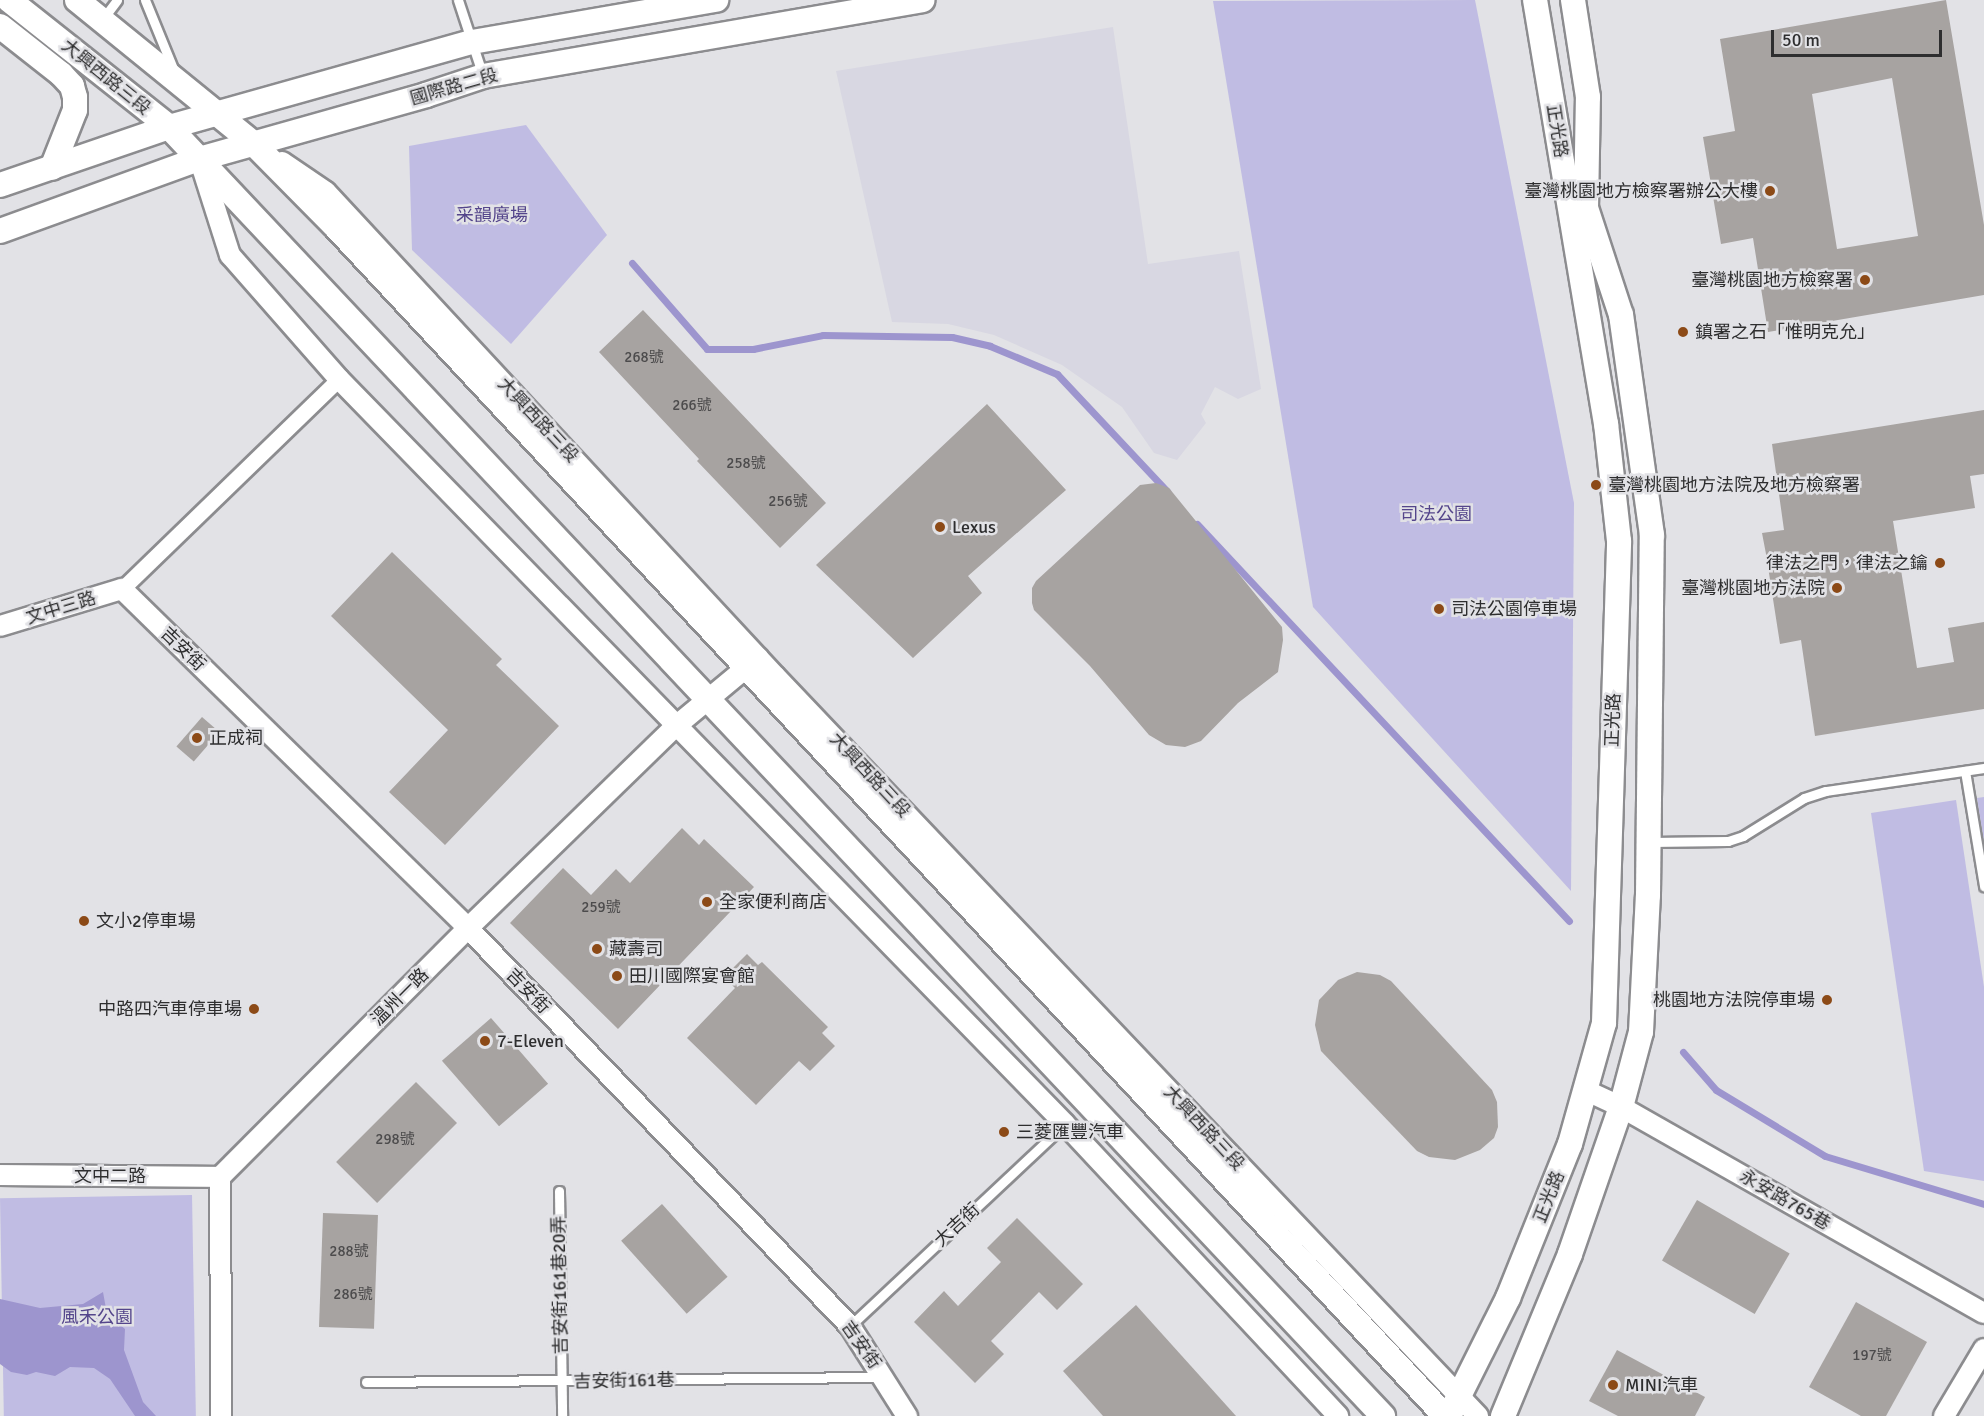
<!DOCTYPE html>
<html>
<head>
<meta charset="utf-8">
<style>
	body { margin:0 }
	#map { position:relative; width:1984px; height:1416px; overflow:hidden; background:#e2e2e6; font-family:Signika,"Noto Sans TC",sans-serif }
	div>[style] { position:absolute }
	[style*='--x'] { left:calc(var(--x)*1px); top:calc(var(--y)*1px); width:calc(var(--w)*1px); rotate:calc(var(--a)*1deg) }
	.built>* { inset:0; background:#d8d7e2 }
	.green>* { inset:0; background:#c0bce3; transform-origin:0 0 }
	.water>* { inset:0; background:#9d95ce }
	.stream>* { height:7px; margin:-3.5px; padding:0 3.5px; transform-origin:3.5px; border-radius:3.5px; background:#9d95ce }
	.building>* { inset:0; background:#a7a3a1; transform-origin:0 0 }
	.roads { filter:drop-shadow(2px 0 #8c8c8f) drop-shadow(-2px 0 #8c8c8f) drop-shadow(0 2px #8c8c8f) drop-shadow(0 -2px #8c8c8f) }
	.service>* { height:9px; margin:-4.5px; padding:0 4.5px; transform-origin:4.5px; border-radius:4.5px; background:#fff }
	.pedestrian>* { height:15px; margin:-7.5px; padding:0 7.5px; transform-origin:7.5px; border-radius:7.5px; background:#fff }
	.minor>* { height:20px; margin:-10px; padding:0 10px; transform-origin:10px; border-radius:10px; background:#fff }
	.tertiary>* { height:24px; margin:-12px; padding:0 12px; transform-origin:12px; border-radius:12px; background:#fff }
	.dots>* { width:16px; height:16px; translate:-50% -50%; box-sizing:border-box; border:3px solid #e2e2e6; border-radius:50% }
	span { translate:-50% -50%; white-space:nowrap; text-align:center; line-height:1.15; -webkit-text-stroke:5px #e2e2e6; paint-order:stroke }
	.number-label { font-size:15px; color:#4c4b4c }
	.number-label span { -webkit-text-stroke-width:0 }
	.street-label { font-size:18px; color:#2e2e2f }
	.poi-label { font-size:18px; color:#2e2e2f }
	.right { translate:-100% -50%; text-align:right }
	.left { translate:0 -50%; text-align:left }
	.park-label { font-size:18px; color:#54458b }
	.scale { position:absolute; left:1771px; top:30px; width:171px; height:27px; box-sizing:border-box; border:3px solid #2e2e2f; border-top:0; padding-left:8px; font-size:18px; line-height:21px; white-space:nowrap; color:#2e2e2f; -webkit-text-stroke:4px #e2e2e6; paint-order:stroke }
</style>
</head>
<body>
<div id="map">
	<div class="built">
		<div style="clip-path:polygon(1113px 27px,1148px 264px,1239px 251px,1261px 389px,1238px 399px,1215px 387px,1201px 414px,1206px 423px,1177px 460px,1154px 453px,1122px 407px,1062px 365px,994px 335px,948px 324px,892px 322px,836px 71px)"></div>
	</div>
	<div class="green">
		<div style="clip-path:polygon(1475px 0,1574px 503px,1571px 891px,1313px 607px,1213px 1px)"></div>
		<div style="clip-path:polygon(526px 125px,607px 235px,511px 344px,412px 250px,409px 146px)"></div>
		<div style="clip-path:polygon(1984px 797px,1984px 842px,1977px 798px)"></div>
		<div style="clip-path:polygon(1956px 800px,1984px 987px,1984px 1181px,1924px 1171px,1871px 813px)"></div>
		<div style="left:192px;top:1195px;width:221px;height:192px;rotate:89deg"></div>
	</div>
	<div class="water">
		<div style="clip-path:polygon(103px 1292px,107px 1314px,125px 1329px,124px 1350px,143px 1402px,156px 1416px,135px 1416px,110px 1379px,94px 1368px,70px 1367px,55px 1376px,36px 1372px,27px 1375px,11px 1372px,0 1364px,0 1299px,40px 1308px,83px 1304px)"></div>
	</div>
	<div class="stream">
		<div style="--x:632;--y:263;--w:114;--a:48.9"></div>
		<div style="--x:707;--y:349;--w:46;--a:0"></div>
		<div style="--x:753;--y:349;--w:71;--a:-11.3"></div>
		<div style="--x:823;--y:335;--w:129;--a:0.9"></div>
		<div style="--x:952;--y:337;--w:39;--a:13"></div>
		<div style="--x:990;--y:346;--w:73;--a:22.7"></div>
		<div style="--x:1057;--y:374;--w:161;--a:46.8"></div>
		<div style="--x:1197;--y:524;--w:544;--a:46.86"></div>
		<div style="--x:1683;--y:1052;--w:50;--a:49"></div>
		<div style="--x:1716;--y:1090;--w:127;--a:31.2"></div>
		<div style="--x:1825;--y:1156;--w:166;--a:16.8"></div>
	</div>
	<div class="building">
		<div style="clip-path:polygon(evenodd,1946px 0,1984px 225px,1984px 295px,1768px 332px,1753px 238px,1721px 244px,1703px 137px,1735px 131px,1720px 39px,1946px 0,1892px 78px,1918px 236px,1837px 249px,1812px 94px,1892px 78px)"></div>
		<div style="clip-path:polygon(643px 310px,826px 503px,780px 548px,697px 461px,699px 459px,599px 352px)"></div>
		<div style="clip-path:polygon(987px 404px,1066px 490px,968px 576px,982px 593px,913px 658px,816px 565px)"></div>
		<div style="clip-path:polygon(1984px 410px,1984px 474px,1970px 476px,1975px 508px,1893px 521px,1917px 668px,1954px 662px,1948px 628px,1984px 622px,1984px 709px,1815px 736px,1801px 640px,1780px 644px,1766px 554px,1762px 533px,1784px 530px,1772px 444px)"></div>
		<div style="clip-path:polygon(1156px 483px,1169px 488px,1282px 627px,1283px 640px,1278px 672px,1238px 703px,1201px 741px,1185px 747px,1166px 745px,1149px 735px,1090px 666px,1034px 610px,1032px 603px,1032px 588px,1036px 581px,1140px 485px)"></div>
		<div style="clip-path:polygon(392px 552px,502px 659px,496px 665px,559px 726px,445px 845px,389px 792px,448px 730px,331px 616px)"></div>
		<div style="left:202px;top:717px;width:23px;height:39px;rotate:41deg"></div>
		<div style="clip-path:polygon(682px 828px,699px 845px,704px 839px,754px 887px,618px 1029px,510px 923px,563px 868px,591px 895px,616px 869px,630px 883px)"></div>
		<div style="clip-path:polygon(747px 954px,758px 965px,762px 962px,828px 1027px,822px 1033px,835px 1046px,810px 1071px,799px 1061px,756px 1105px,687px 1038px,735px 988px,724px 977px)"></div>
		<div style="clip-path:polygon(1357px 972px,1380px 975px,1391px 981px,1492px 1090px,1497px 1102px,1498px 1127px,1494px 1138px,1480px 1150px,1455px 1160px,1429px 1157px,1417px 1151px,1321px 1051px,1315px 1025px,1319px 1000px,1338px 980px)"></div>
		<div style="left:491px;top:1018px;width:87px;height:65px;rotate:49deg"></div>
		<div style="left:416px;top:1082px;width:58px;height:113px;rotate:45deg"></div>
		<div style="left:1697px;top:1200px;width:107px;height:70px;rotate:30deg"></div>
		<div style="left:662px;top:1204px;width:98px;height:55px;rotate:48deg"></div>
		<div style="left:323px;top:1213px;width:55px;height:114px;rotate:2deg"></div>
		<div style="clip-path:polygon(1017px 1218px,1083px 1284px,1057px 1310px,1039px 1292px,991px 1341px,1004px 1354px,975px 1383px,914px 1322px,944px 1291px,958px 1306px,1001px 1262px,987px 1248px)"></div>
		<div style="clip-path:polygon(1856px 1302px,1927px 1342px,1886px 1416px,1861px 1416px,1809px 1387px)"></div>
		<div style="clip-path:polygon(1136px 1305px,1236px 1416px,1103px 1416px,1063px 1371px)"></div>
		<div style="clip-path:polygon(1617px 1350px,1705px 1397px,1695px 1416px,1618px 1416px,1589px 1401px)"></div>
	</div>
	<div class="roads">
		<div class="service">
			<div style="--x:145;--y:0;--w:77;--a:67.8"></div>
			<div style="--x:458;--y:0;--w:80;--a:71.8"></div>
			<div style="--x:102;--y:20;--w:25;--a:-53"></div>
			<div style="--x:1965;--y:771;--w:117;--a:80.6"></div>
			<div style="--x:1650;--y:842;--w:78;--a:-0.7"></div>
			<div style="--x:1728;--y:841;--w:16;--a:-18"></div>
			<div style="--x:1743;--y:836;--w:72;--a:-31.9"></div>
			<div style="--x:1804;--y:798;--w:23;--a:-18"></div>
			<div style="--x:1826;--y:791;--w:160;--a:-8.3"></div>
			<div style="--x:559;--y:1191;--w:225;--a:89.2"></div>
			<div style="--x:850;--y:1326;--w:295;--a:-43.2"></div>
			<div style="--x:366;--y:1382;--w:515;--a:-0.56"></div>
		</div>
		<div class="pedestrian">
			<div style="--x:122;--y:589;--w:302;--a:-44.1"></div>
		</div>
		<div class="minor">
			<div style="--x:200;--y:161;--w:99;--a:72.3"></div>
			<div style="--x:230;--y:255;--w:165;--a:48.7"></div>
			<div style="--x:339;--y:379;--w:1040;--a:45.74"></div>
			<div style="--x:1065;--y:1124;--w:400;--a:46.9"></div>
			<div style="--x:282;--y:162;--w:53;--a:34.3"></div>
			<div style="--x:326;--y:192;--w:660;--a:47.15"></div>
			<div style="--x:775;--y:676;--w:1021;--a:46.47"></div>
			<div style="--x:0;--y:626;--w:127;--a:-16.9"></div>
			<div style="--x:122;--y:589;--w:484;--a:44.4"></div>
			<div style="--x:468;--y:928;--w:552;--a:46.18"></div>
			<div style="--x:850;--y:1326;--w:107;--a:57.7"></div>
			<div style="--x:1585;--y:1090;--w:40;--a:25"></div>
			<div style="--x:1621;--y:1107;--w:417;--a:29.6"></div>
			<div style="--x:0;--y:1175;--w:220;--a:0.5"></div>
			<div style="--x:221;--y:1416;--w:239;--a:-90.2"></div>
			<div style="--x:220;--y:1177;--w:351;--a:-45.1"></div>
			<div style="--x:468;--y:928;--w:290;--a:-44.2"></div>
			<div style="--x:676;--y:726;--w:107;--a:-39.7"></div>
			<div style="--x:1944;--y:1416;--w:78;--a:-59.2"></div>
		</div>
		<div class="tertiary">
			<div style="--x:9;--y:0;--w:204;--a:38.4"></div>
			<div style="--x:169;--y:127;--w:1771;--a:46.72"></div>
			<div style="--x:77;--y:0;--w:228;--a:39.1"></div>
			<div style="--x:254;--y:144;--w:115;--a:45.4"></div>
			<div style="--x:335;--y:226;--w:1627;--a:46.99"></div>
			<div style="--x:0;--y:26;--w:78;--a:38.2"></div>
			<div style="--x:61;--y:74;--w:16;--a:47"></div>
			<div style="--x:72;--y:86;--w:11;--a:75"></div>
			<div style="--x:75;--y:97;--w:13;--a:90"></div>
			<div style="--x:75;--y:110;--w:62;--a:111.6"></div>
			<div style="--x:0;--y:185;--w:179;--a:-18.9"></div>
			<div style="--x:169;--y:127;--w:315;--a:-15.7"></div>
			<div style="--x:472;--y:42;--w:248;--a:-9.8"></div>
			<div style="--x:0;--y:231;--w:212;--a:-19.9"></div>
			<div style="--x:199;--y:159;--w:236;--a:-15.7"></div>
			<div style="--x:426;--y:95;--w:60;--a:-18.4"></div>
			<div style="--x:483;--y:76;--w:446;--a:-9.8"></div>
			<div style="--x:1449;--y:1416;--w:132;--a:-63.4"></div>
			<div style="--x:1508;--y:1298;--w:166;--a:-68.1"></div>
			<div style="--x:1570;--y:1144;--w:126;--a:-74.3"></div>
			<div style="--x:1604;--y:1023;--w:482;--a:-88.2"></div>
			<div style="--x:1619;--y:541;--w:118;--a:-96.3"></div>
			<div style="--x:1606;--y:424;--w:430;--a:-99.5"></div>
			<div style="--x:1503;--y:1416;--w:175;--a:-67.5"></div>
			<div style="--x:1570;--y:1254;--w:156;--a:-70.9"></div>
			<div style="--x:1621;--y:1107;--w:78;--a:-75.1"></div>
			<div style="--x:1641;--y:1032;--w:137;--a:-87.1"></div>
			<div style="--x:1648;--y:895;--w:360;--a:-89.4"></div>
			<div style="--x:1652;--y:535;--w:222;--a:-98"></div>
			<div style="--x:1621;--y:315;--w:113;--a:-108.1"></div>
			<div style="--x:1586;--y:208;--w:111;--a:-89"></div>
			<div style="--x:1588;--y:97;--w:98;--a:-98.8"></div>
		</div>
	</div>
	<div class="dots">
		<div style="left:1770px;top:191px;background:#8c4a17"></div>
		<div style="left:1865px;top:280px;background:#8c4a17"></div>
		<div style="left:1683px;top:332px;background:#8c4a17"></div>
		<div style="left:1596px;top:485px;background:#8c4a17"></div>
		<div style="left:940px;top:527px;background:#8c4a17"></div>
		<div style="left:1940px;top:563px;background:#8c4a17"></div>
		<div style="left:1837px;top:588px;background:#8c4a17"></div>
		<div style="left:1439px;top:609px;background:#8c4a17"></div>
		<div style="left:197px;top:738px;background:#8c4a17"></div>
		<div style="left:707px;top:902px;background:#8c4a17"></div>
		<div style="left:84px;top:921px;background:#8c4a17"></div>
		<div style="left:597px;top:949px;background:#8c4a17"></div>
		<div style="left:617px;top:976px;background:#8c4a17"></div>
		<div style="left:1827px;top:1000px;background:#8c4a17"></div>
		<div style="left:254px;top:1009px;background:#8c4a17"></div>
		<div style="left:485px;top:1041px;background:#8c4a17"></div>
		<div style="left:1004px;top:1132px;background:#8c4a17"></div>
		<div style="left:1613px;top:1385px;background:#8c4a17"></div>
	</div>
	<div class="number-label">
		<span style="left:644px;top:358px">268號</span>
		<span style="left:692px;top:406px">266號</span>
		<span style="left:746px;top:464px">258號</span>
		<span style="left:788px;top:502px">256號</span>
		<span style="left:601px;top:908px">259號</span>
		<span style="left:395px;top:1140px">298號</span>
		<span style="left:349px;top:1252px">288號</span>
		<span style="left:353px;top:1295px">286號</span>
		<span style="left:1872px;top:1356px">197號</span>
	</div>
	<div class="street-label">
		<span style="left:106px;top:77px;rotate:39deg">大興西路三段</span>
		<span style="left:454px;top:87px;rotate:-16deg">國際路二段</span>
		<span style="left:1557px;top:131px;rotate:81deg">正光路</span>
		<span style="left:538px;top:420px;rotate:47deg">大興西路三段</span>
		<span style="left:61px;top:608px;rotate:-17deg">文中三路</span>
		<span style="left:183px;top:649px;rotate:44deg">吉安街</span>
		<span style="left:1613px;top:720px;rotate:-88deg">正光路</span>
		<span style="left:870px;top:775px;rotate:47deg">大興西路三段</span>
		<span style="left:528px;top:991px;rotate:46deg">吉安街</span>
		<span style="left:400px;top:997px;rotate:-45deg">溫州一路</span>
		<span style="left:1204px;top:1128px;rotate:47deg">大興西路三段</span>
		<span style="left:110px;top:1176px">文中二路</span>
		<span style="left:1549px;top:1197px;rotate:-68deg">正光路</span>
		<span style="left:1785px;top:1200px;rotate:30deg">永安路765巷</span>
		<span style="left:957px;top:1225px;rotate:-43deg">大吉街</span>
		<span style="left:560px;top:1285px;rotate:-91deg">吉安街161巷20弄</span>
		<span style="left:861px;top:1345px;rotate:55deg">吉安街</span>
		<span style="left:624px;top:1381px;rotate:-1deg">吉安街161巷</span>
	</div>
	<div class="poi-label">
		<span class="right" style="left:1758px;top:191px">臺灣桃園地方檢察署辦公大樓</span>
		<span class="right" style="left:1853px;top:280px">臺灣桃園地方檢察署</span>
		<span class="left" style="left:1695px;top:332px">鎮署之石「惟明克允」</span>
		<span class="left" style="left:1608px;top:485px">臺灣桃園地方法院及地方檢察署</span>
		<span class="left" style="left:952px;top:527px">Lexus</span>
		<span class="right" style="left:1928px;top:563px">律法之門，律法之鑰</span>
		<span class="right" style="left:1825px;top:588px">臺灣桃園地方法院</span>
		<span class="left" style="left:1451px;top:609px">司法公園停車場</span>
		<span class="left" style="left:209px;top:738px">正成祠</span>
		<span class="left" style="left:719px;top:902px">全家便利商店</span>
		<span class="left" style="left:96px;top:921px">文小2停車場</span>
		<span class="left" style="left:609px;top:949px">藏壽司</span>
		<span class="left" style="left:629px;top:976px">田川國際宴會館</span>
		<span class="right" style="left:1815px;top:1000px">桃園地方法院停車場</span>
		<span class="right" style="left:242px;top:1009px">中路四汽車停車場</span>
		<span class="left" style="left:497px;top:1041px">7-Eleven</span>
		<span class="left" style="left:1016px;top:1132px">三菱匯豐汽車</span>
		<span class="left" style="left:1625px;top:1385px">MINI汽車</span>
	</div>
	<div class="park-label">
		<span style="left:492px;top:215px">采韻廣場</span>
		<span style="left:1436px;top:514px">司法公園</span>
		<span style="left:97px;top:1317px">風禾公園</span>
	</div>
	<div class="scale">50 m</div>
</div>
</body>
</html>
